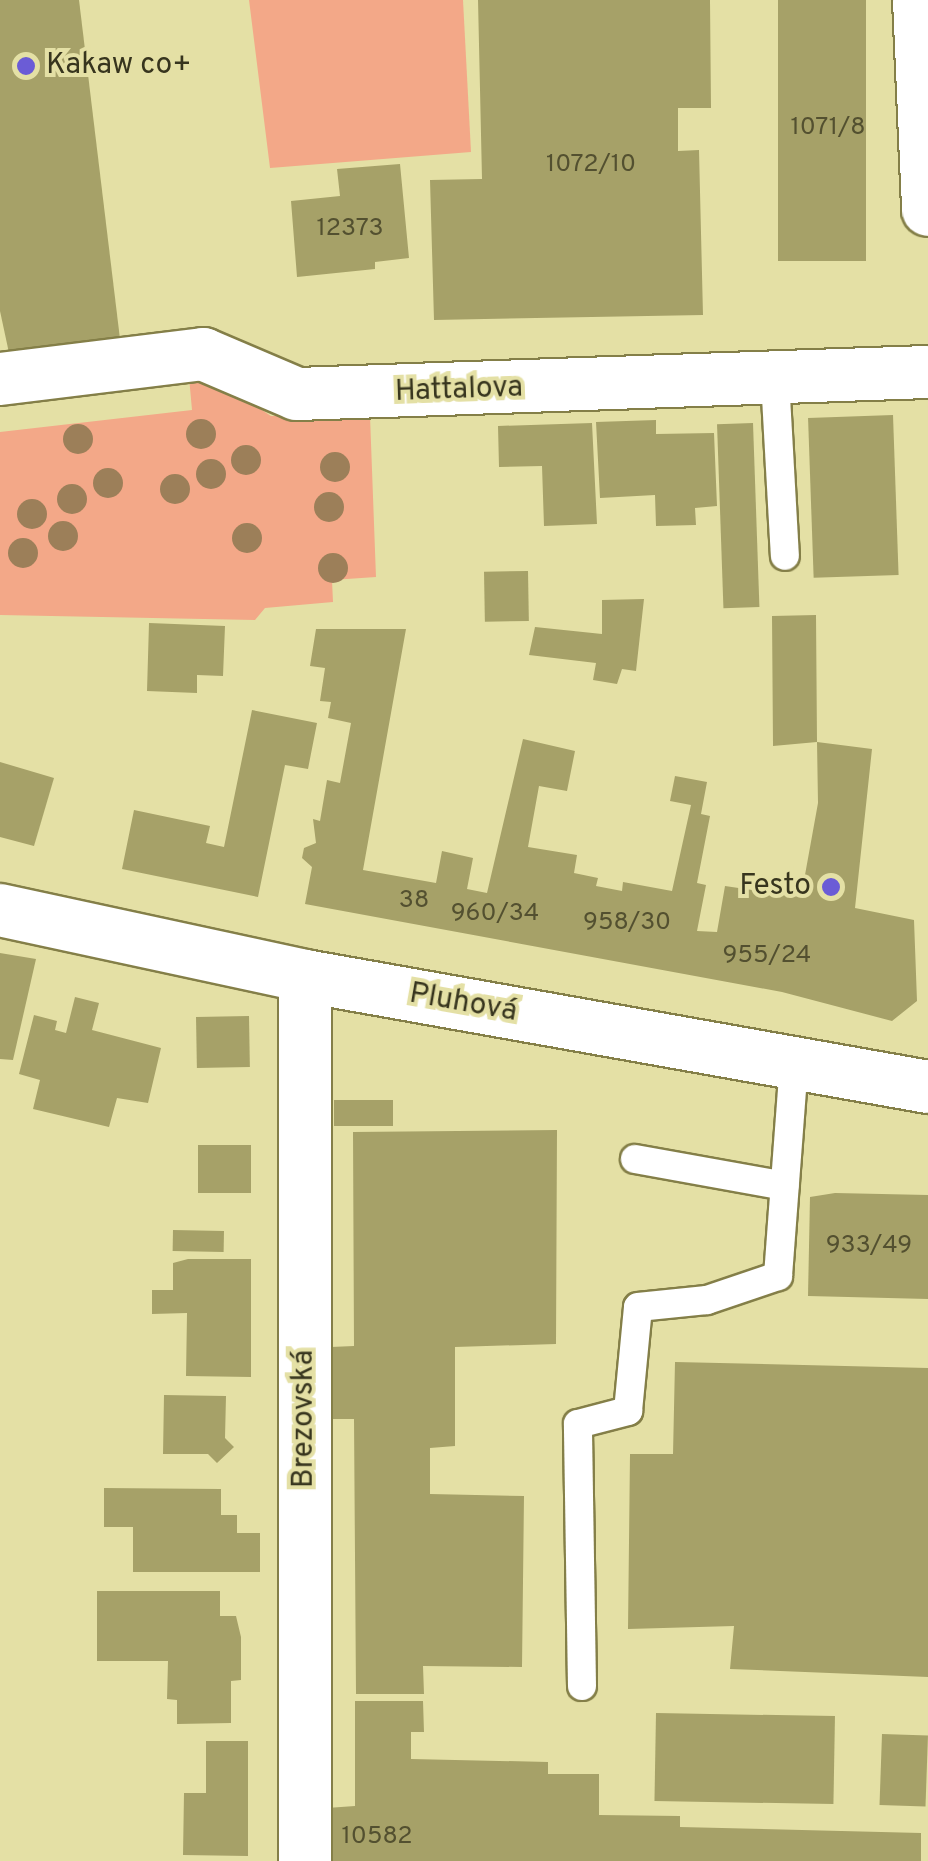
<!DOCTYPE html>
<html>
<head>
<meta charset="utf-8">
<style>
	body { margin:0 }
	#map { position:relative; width:928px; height:1861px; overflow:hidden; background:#e4e0a5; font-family:Overpass,sans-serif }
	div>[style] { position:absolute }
	.green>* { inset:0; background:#f3a888 }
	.building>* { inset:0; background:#a6a168; transform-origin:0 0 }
	.roads { filter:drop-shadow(2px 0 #847f48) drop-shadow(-2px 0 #847f48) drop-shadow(0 2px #847f48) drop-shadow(0 -2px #847f48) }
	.service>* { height:28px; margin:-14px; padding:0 14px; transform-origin:14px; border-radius:14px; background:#fff }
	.minor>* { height:52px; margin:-26px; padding:0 26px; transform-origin:26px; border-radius:26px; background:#fff }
	.trees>* { width:30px; height:30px; margin:-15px; border-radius:50%; background:#9c7f59 }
	.dots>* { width:28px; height:28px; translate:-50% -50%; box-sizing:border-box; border:5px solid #e4e0a5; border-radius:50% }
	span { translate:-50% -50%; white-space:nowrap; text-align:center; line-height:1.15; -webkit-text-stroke:8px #e4e0a5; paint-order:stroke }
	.number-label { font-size:25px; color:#535030 }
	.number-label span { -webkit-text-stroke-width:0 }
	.poi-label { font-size:30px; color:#37351e }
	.left { translate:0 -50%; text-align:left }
	.right { translate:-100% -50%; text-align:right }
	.street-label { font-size:30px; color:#37351e }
</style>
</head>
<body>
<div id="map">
	<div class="green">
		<div style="clip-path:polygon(249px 0,463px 0,471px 152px,270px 168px)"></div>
		<div style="clip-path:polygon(189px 377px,241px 396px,271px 416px,370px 416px,376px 577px,332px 580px,333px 602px,265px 608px,255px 620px,0 615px,0 432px,192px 410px)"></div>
	</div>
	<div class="building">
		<div style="clip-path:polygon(0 0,79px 0,120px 339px,9px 353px,0 311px)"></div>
		<div style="clip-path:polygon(478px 0,710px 0,711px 108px,678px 108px,678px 151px,699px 150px,703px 315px,434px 320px,430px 180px,482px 179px)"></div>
		<div style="left:778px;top:0;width:88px;height:261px"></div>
		<div style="clip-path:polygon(400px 164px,409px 258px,375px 262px,375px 269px,297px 277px,291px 201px,340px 196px,337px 169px)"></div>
		<div style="left:893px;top:415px;width:160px;height:85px;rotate:88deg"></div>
		<div style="clip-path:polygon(656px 420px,656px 434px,714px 433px,717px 506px,695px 508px,696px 525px,656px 526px,655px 495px,600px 498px,596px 422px)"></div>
		<div style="clip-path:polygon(592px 423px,597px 524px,544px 526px,542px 466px,499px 467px,498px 426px)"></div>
		<div style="left:753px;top:423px;width:184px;height:36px;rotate:88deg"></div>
		<div style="left:528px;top:571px;width:50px;height:44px;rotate:89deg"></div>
		<div style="clip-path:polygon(644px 599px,636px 671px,622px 669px,617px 684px,593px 680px,596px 663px,529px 655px,535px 627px,602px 634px,602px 600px)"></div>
		<div style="clip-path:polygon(816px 615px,817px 742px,872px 749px,855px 908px,914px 920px,917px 1001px,892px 1021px,782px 992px,305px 904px,312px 867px,302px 858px,304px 848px,316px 843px,313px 819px,320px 821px,327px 780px,340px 783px,351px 723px,328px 718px,331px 702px,320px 701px,325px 668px,310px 666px,316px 629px,406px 629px,363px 870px,436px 883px,442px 851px,473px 858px,467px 889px,487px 893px,523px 739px,575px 751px,567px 791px,539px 786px,528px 847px,577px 855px,574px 873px,598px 878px,596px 886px,622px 891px,623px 882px,672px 891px,691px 805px,670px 801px,675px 776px,707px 782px,701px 814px,710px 816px,697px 883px,706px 885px,697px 931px,717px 932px,725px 886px,801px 897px,818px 803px,817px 742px,773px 746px,772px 616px)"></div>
		<div style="clip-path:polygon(149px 623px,225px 626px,223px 676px,197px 675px,197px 693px,147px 691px)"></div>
		<div style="clip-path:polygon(252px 710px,317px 723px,308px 769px,285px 765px,258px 897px,122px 869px,134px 810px,210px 826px,206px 843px,224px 847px)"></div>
		<div style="clip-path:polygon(0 762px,54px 778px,34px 846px,0 837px)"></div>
		<div style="clip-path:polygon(0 953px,36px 959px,13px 1060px,0 1059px)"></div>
		<div style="clip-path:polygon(75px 997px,99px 1003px,92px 1030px,161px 1048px,148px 1103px,117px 1098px,109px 1127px,33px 1109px,40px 1080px,19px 1074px,34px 1015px,57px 1021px,55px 1030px,66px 1033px)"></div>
		<div style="left:249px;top:1016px;width:51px;height:53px;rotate:89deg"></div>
		<div style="left:393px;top:1100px;width:26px;height:59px;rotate:90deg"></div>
		<div style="clip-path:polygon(557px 1130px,556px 1344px,455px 1347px,455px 1446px,430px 1448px,430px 1494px,524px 1496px,522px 1667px,423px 1666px,424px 1694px,356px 1694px,354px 1419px,330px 1419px,331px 1347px,354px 1346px,353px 1132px)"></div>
		<div style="left:251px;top:1145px;width:48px;height:53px;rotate:90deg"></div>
		<div style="clip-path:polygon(835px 1193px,928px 1195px,928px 1299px,808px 1296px,810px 1197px)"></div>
		<div style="left:173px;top:1230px;width:51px;height:21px;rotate:1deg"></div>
		<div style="clip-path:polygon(188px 1259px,251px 1259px,251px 1377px,186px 1376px,187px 1313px,152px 1314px,152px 1290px,173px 1290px,173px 1263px)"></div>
		<div style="clip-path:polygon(675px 1362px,928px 1368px,928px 1677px,730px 1669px,734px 1626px,628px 1629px,630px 1454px,673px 1454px)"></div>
		<div style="clip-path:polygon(164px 1395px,226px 1396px,225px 1438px,234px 1447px,217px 1463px,208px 1454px,163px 1454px)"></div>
		<div style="clip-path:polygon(104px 1488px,221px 1489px,221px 1515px,237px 1515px,237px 1533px,260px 1533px,260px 1572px,133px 1572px,133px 1527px,104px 1527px)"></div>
		<div style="clip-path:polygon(97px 1591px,220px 1591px,220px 1616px,236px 1616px,241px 1637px,241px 1680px,231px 1681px,231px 1723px,177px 1724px,177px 1700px,167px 1699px,168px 1661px,97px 1661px)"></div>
		<div style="clip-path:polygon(355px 1701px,423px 1701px,424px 1732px,411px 1732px,411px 1759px,548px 1762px,548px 1774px,599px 1774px,599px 1815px,680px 1816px,680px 1827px,921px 1833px,921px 1861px,326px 1861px,327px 1808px,355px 1806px)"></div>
		<div style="left:656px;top:1713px;width:179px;height:88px;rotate:1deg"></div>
		<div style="left:882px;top:1734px;width:46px;height:71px;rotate:2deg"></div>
		<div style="clip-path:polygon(206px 1741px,248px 1741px,248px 1856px,183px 1855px,184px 1793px,206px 1793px)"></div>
	</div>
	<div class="roads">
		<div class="service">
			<div style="left:775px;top:379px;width:177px;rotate:86.8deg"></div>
			<div style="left:635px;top:1159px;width:152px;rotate:10.2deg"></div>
			<div style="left:582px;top:1686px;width:262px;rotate:-90.9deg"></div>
			<div style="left:578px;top:1424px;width:52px;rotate:-14.6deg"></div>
			<div style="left:628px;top:1411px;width:104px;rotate:-84.5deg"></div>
			<div style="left:638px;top:1307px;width:69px;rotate:-5.8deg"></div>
			<div style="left:707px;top:1300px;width:75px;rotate:-18.7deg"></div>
			<div style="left:778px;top:1276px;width:214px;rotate:-85.7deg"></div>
		</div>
		<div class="minor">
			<div style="left:919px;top:0;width:210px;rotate:87.5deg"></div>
			<div style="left:0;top:379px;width:205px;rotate:-7deg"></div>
			<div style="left:203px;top:354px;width:102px;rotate:23.1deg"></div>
			<div style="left:297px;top:394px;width:631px;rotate:-2deg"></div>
			<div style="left:0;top:910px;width:312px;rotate:12.2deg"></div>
			<div style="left:305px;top:976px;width:633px;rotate:10.1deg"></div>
			<div style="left:305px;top:1861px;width:885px;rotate:-90deg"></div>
		</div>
	</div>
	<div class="trees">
		<div style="left:201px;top:434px"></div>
		<div style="left:78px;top:439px"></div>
		<div style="left:246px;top:460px"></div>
		<div style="left:335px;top:467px"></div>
		<div style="left:211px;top:474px"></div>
		<div style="left:108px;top:483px"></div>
		<div style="left:175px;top:489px"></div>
		<div style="left:72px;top:499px"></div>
		<div style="left:329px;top:507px"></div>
		<div style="left:32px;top:514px"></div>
		<div style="left:63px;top:536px"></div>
		<div style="left:247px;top:538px"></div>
		<div style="left:23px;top:553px"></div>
		<div style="left:333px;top:568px"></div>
	</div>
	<div class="dots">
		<div style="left:26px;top:66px;background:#6b5cd6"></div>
		<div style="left:831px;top:887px;background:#6b5cd6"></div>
	</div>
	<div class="number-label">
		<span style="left:828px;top:128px">1071/8</span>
		<span style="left:591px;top:165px">1072/10</span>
		<span style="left:350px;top:229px">12373</span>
		<span style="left:414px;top:901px">38</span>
		<span style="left:495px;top:914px">960/34</span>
		<span style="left:627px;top:923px">958/30</span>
		<span style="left:767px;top:956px">955/24</span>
		<span style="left:869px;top:1246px">933/49</span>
		<span style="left:377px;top:1837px">10582</span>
	</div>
	<div class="poi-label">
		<span class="left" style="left:46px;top:66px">Kakaw co+</span>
		<span class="right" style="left:811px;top:887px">Festo</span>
	</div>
	<div class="street-label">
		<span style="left:459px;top:391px;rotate:-2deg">Hattalova</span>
		<span style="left:463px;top:1004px;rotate:10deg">Pluhová</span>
		<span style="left:305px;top:1419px;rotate:-90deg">Brezovská</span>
	</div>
</div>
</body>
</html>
